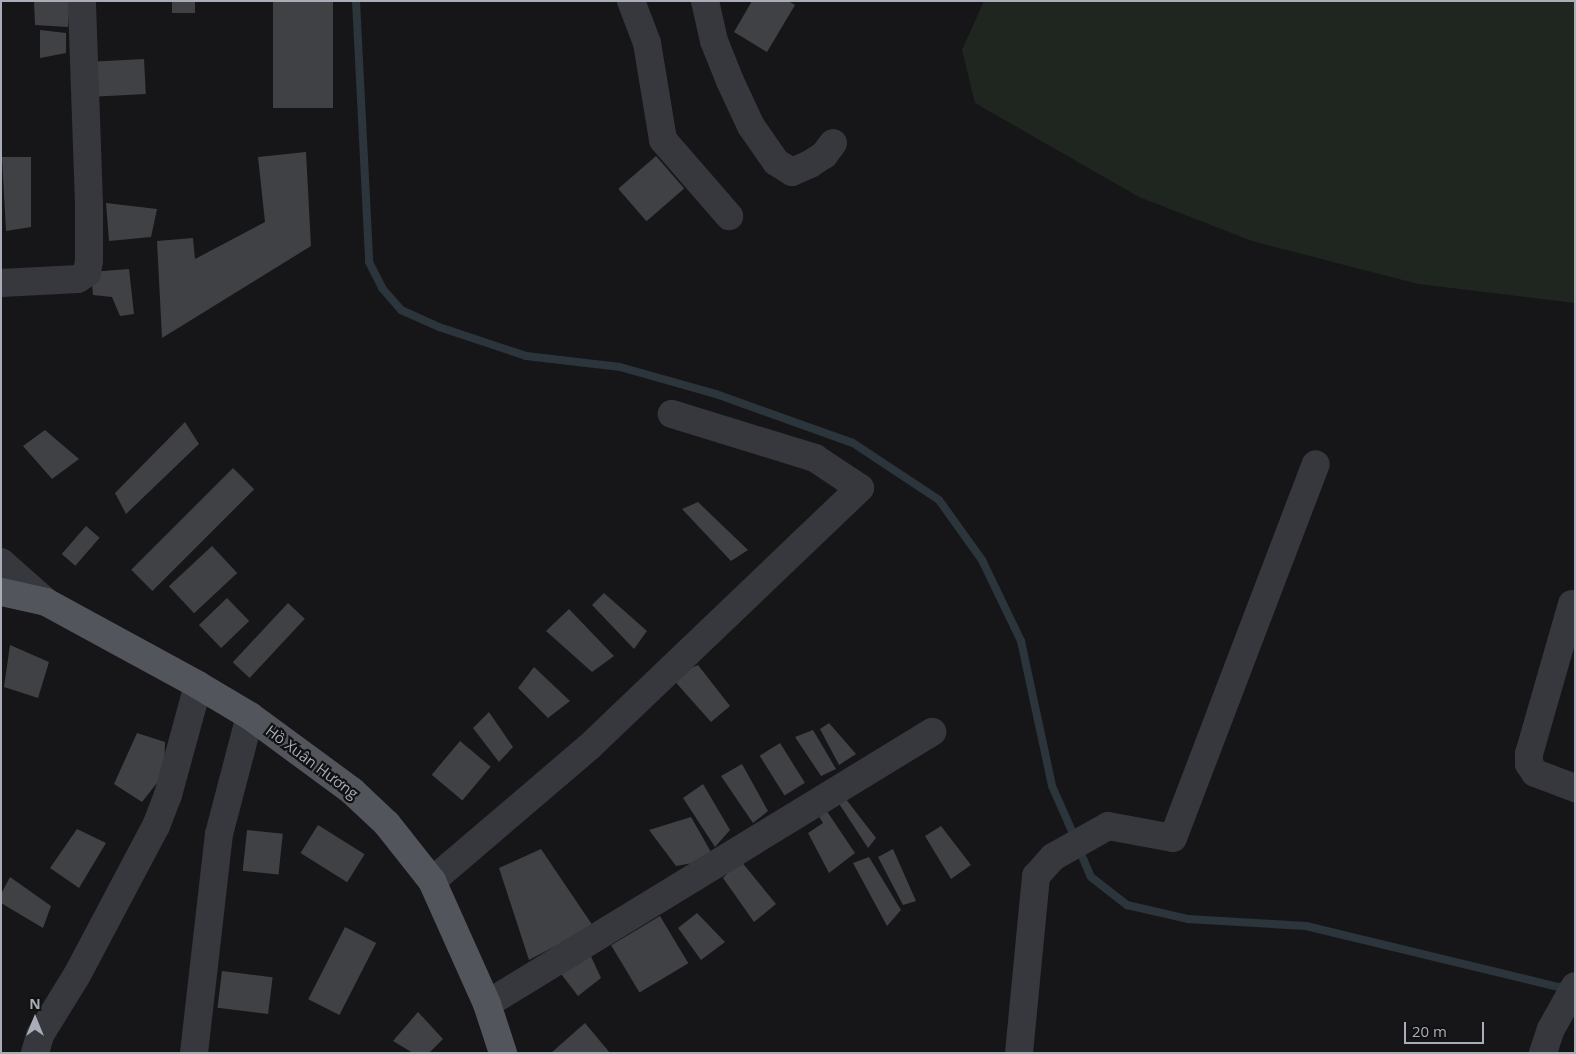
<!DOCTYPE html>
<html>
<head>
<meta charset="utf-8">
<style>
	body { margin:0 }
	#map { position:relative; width:1576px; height:1054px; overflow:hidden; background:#161618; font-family:"Open Sans",sans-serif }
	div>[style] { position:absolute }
	.green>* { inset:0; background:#1e261f }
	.stream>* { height:8px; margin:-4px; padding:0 4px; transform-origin:4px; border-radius:4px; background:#2c353c }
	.building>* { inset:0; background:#404145; transform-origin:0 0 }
	.minor>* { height:28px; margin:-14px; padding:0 14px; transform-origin:14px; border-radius:14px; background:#37383d }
	.major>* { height:28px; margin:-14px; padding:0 14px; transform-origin:14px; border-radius:14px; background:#53555c }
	span { translate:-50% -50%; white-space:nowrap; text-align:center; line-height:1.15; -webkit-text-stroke:4.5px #111113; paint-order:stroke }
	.street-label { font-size:15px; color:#a8adb8 }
	.frame { position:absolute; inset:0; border:2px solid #a8adb8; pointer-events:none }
	.north { position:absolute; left:10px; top:994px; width:50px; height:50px; -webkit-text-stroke:4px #111113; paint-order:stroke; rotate:0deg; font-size:14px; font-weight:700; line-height:20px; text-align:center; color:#a8adb8 }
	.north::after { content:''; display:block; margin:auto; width:18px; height:22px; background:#a8adb8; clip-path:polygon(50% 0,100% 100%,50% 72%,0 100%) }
	.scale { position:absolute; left:1404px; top:1022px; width:80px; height:22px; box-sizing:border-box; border:2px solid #a8adb8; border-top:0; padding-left:6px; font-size:15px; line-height:18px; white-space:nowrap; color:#a8adb8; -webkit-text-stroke:4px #111113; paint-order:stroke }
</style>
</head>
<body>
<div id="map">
	<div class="green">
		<div style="clip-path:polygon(984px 1px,1575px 1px,1575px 303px,1418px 284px,1252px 241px,1139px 197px,975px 103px,962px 50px)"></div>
	</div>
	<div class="stream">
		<div style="left:356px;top:1px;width:261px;rotate:87.1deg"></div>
		<div style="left:369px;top:262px;width:29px;rotate:63deg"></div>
		<div style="left:382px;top:288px;width:29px;rotate:49deg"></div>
		<div style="left:401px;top:310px;width:42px;rotate:24.1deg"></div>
		<div style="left:439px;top:327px;width:92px;rotate:18.4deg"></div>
		<div style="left:526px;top:356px;width:95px;rotate:6.7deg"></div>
		<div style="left:620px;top:367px;width:100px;rotate:15.7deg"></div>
		<div style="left:716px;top:394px;width:145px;rotate:19.7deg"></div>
		<div style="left:853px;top:443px;width:103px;rotate:33.5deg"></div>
		<div style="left:939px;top:500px;width:74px;rotate:54.4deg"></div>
		<div style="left:982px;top:560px;width:90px;rotate:64.3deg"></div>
		<div style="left:1021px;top:641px;width:148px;rotate:77.9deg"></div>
		<div style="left:1052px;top:786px;width:57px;rotate:66.1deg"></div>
		<div style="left:1079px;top:849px;width:30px;rotate:67deg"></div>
		<div style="left:1091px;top:877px;width:46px;rotate:37.9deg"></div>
		<div style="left:1127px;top:905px;width:63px;rotate:12.9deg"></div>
		<div style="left:1188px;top:919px;width:118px;rotate:3.4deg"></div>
		<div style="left:1306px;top:926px;width:260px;rotate:13.6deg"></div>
		<div style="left:1559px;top:987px;width:9px;rotate:-13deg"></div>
	</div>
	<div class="building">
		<div style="clip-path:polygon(34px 1px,70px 1px,68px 27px,35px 25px)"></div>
		<div style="left:172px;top:1px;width:23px;height:12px"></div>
		<div style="left:273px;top:1px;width:60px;height:107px"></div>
		<div style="clip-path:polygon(752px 1px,788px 1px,795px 5px,767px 52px,734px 32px)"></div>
		<div style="clip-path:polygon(40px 30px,66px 33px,66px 53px,40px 58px)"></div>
		<div style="left:144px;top:59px;width:35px;height:48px;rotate:87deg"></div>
		<div style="clip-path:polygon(306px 152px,311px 246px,162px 338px,157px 241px,193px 238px,195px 259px,265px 222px,258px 157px)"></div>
		<div style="left:656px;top:156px;width:43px;height:50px;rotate:49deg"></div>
		<div style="clip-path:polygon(2px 157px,31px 157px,31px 227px,6px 231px)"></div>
		<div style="clip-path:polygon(106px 203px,157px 209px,151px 237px,109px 241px)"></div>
		<div style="clip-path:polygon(129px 269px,134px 314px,120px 316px,112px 297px,93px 295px,91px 272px)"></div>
		<div style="clip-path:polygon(185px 422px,199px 444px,126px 514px,115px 493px)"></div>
		<div style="clip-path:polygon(45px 430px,79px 459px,52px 479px,23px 446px)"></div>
		<div style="left:233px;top:468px;width:30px;height:144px;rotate:45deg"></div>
		<div style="clip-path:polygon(698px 502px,748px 550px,731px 561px,682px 509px)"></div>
		<div style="left:86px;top:526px;width:18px;height:37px;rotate:41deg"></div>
		<div style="left:212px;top:546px;width:37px;height:59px;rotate:47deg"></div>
		<div style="clip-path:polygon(604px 593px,647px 631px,634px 649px,592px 605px)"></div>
		<div style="left:227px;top:598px;width:32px;height:39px;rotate:46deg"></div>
		<div style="left:288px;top:603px;width:23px;height:81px;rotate:43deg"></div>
		<div style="clip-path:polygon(569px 609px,614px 656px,592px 672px,546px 631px)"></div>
		<div style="clip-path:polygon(10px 645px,49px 662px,38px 698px,4px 687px)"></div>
		<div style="clip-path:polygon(698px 665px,730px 706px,711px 722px,671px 677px)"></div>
		<div style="clip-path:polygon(534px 667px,570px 701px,548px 718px,518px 688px)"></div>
		<div style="clip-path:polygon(489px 712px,513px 747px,499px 762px,473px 728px)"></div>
		<div style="clip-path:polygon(829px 723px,856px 754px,839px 765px,820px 729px)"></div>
		<div style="clip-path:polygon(813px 730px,836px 769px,821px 776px,795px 737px)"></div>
		<div style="clip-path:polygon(137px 733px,165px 742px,164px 774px,142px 802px,114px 784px)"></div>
		<div style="left:460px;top:741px;width:40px;height:44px;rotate:40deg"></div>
		<div style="left:780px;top:743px;width:47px;height:24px;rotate:58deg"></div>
		<div style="clip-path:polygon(742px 764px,768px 811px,753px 823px,721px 776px)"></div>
		<div style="clip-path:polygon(703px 784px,730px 830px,715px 847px,683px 798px)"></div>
		<div style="clip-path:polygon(842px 794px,876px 838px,868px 848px,836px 799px)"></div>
		<div style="clip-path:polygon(822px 804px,855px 853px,829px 873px,808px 833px,823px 823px,814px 809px)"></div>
		<div style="clip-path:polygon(691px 817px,715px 859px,676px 866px,649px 830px)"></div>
		<div style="left:318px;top:825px;width:55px;height:33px;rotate:32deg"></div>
		<div style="clip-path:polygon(941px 826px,971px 865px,951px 879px,925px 836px)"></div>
		<div style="clip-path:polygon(77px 829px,106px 843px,79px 888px,50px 868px)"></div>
		<div style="left:247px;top:830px;width:36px;height:41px;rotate:6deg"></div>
		<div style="clip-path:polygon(541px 849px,593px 926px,529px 960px,499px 868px)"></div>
		<div style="clip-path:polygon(893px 849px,916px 901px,903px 905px,878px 857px)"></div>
		<div style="clip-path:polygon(869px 857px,901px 910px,887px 926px,853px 863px)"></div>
		<div style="clip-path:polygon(740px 860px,776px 904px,754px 922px,723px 878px)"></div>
		<div style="clip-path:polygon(10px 877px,51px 906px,43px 928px,1px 903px,1px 894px)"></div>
		<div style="clip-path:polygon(697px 913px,725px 942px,701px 960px,678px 928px)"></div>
		<div style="left:660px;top:916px;width:55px;height:57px;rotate:59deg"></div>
		<div style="left:345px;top:927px;width:35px;height:81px;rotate:27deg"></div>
		<div style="clip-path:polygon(589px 952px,601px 978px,578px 996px,555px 966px)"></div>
		<div style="left:222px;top:971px;width:51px;height:37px;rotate:7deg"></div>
		<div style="clip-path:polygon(418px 1012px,443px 1039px,429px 1053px,413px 1053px,393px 1041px)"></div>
		<div style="clip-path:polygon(585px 1023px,610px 1053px,551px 1053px)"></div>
	</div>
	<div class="minor">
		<div style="left:631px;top:1px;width:45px;rotate:69.1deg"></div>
		<div style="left:647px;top:43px;width:98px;rotate:80.6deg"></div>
		<div style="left:663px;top:140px;width:101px;rotate:49deg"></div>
		<div style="left:705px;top:1px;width:41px;rotate:77.3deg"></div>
		<div style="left:714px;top:41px;width:43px;rotate:68.2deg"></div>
		<div style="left:730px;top:81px;width:50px;rotate:65deg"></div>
		<div style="left:751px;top:126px;width:44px;rotate:55.2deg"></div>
		<div style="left:776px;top:162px;width:19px;rotate:32deg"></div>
		<div style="left:792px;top:172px;width:20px;rotate:-24deg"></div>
		<div style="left:810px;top:164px;width:17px;rotate:-33deg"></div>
		<div style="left:824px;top:155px;width:15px;rotate:-53deg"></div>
		<div style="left:1px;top:283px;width:77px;rotate:-3deg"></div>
		<div style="left:78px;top:279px;width:11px;rotate:-34deg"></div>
		<div style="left:87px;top:273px;width:12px;rotate:-81deg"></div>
		<div style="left:89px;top:261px;width:57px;rotate:-90deg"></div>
		<div style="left:89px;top:204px;width:203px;rotate:-92deg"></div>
		<div style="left:1px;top:562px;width:60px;rotate:41.6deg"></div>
		<div style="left:1572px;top:604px;width:156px;rotate:106deg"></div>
		<div style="left:1529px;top:754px;width:10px;rotate:90deg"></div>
		<div style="left:1529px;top:764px;width:11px;rotate:56deg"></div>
		<div style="left:1535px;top:773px;width:43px;rotate:20.6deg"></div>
		<div style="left:432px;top:881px;width:206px;rotate:-40.5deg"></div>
		<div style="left:589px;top:747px;width:375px;rotate:-43.7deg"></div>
		<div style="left:860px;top:488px;width:54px;rotate:-146.3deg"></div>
		<div style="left:815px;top:458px;width:150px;rotate:-162.9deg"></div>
		<div style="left:487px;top:1004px;width:522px;rotate:-31.43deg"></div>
		<div style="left:35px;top:1053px;width:19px;rotate:-74deg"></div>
		<div style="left:40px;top:1035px;width:70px;rotate:-58.3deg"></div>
		<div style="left:77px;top:975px;width:169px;rotate:-62.1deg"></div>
		<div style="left:156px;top:826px;width:33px;rotate:-69deg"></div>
		<div style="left:168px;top:795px;width:114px;rotate:-74.7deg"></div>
		<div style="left:194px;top:1053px;width:220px;rotate:-83.5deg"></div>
		<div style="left:219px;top:834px;width:122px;rotate:-75.3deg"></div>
		<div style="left:1019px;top:1053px;width:178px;rotate:-84.5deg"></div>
		<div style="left:1036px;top:876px;width:25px;rotate:-48deg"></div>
		<div style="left:1053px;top:857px;width:63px;rotate:-29.4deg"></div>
		<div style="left:1108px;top:826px;width:66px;rotate:10.5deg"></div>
		<div style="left:1173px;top:838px;width:400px;rotate:-69.1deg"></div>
		<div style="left:1543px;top:1053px;width:25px;rotate:-72deg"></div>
		<div style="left:1551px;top:1029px;width:49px;rotate:-60.8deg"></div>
	</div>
	<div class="major">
		<div style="left:1px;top:592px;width:46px;rotate:12.5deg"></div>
		<div style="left:46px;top:602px;width:173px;rotate:28.6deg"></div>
		<div style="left:198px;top:685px;width:61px;rotate:30.8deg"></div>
		<div style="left:250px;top:716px;width:127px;rotate:36.3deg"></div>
		<div style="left:352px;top:791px;width:48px;rotate:43.3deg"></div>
		<div style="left:387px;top:824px;width:73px;rotate:51.7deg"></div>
		<div style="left:432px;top:881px;width:135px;rotate:65.9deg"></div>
		<div style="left:487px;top:1004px;width:52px;rotate:71.9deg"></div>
	</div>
	<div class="street-label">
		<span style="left:312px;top:762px;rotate:37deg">Hồ Xuân Hương</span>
	</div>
	<div class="frame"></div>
	<div class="north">N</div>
	<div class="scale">20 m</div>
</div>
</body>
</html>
